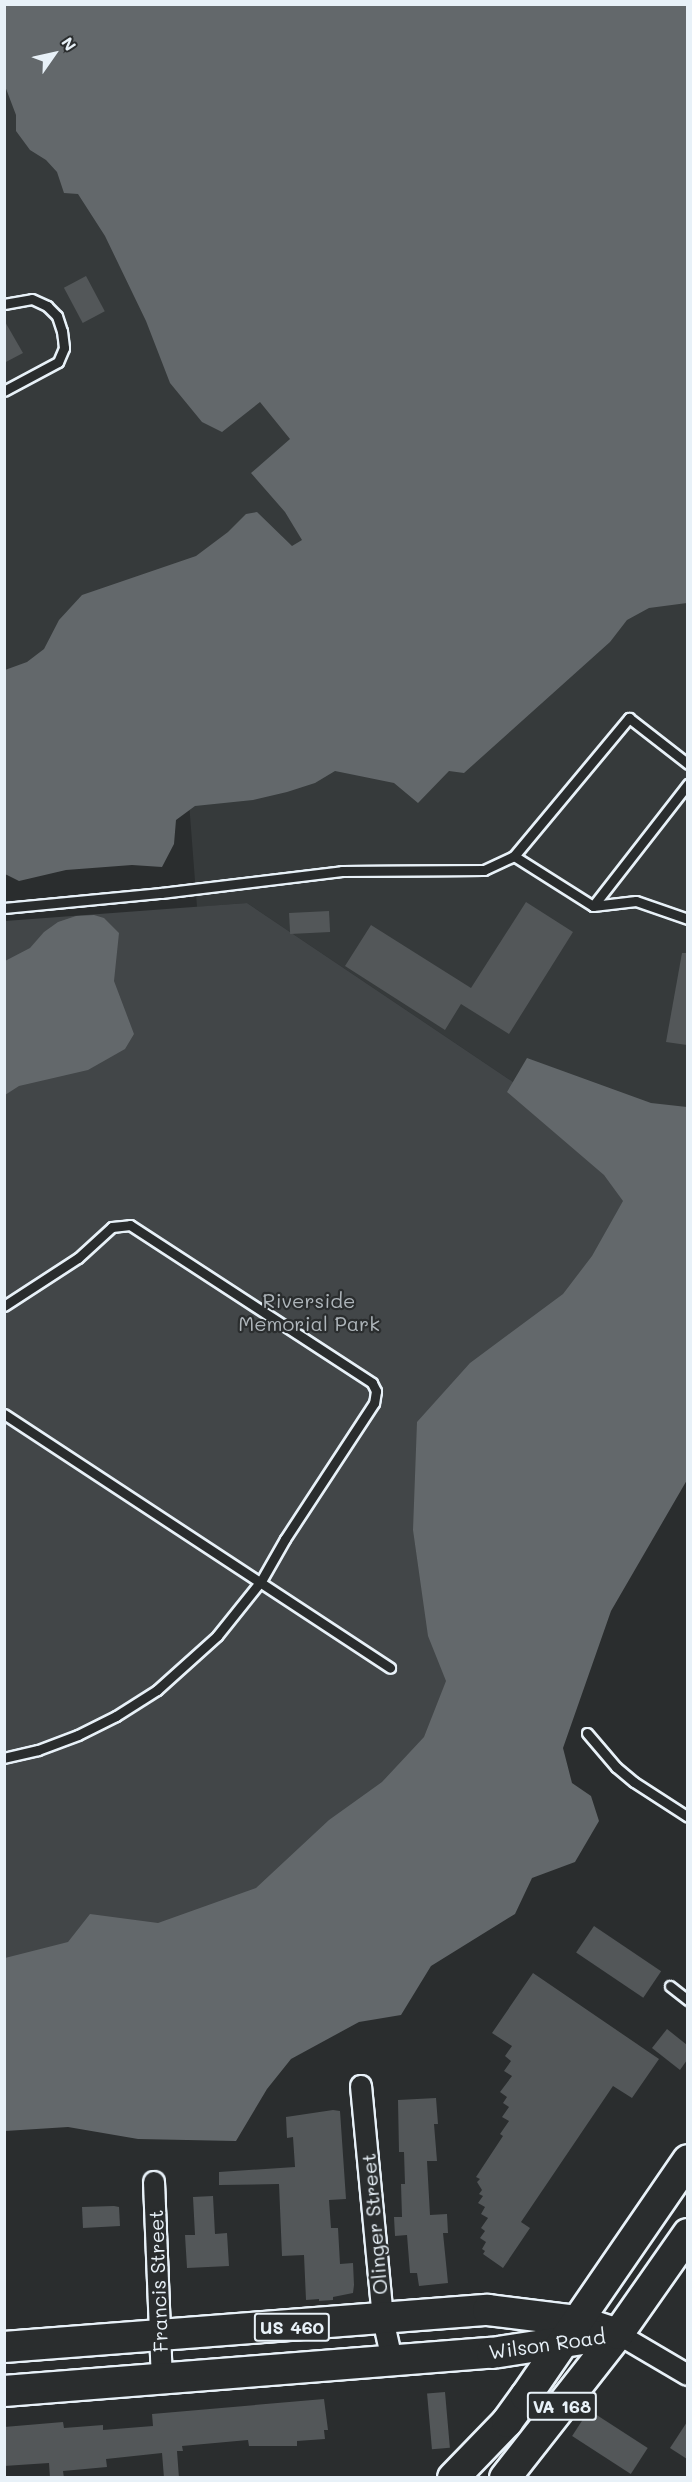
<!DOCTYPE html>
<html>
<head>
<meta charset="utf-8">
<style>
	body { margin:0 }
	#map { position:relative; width:692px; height:2482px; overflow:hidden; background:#2a2d2e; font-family:Mali,sans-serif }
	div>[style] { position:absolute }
	.built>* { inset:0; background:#363a3b }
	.green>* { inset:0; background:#424648 }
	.water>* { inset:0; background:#63686b }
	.building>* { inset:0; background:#535759; transform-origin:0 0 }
	.roads { filter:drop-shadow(2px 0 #e8f1f8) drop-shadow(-2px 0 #e8f1f8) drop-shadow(0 2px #e8f1f8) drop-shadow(0 -2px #e8f1f8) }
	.lane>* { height:9px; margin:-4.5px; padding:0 4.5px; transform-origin:4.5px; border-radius:4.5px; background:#2a2d2e }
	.street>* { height:20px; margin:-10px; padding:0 10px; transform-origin:10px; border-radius:10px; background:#2a2d2e }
	.primary>* { height:30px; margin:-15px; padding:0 15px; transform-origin:15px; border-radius:15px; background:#2a2d2e }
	span { translate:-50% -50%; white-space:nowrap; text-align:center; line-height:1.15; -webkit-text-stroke:4.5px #2a2d2e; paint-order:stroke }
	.shield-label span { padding:2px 4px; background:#2a2d2e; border:2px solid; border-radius:4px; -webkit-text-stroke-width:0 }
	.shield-label { font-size:18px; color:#e8f1f8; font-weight:700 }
	.park-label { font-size:20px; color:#aeb5ba }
	.street-label { font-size:20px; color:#e8f1f8 }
	.frame { position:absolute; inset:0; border:6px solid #e8f1f8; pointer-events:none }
	.north { position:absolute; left:24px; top:24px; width:60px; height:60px; -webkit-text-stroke:4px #2a2d2e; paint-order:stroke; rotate:56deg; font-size:16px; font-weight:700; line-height:24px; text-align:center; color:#e8f1f8 }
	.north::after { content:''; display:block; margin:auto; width:21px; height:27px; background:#e8f1f8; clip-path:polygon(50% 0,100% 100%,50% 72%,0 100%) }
</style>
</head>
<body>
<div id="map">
	<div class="built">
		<div style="clip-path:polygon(5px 5px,687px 5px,687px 1199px,247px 903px,197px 907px,184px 737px,5px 697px)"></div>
	</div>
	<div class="green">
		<div style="clip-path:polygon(247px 903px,687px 1199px,469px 1723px,307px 1872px,5px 1992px,5px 921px)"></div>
	</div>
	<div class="water">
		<div style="clip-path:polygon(5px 4px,687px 5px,687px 603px,649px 608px,627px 620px,610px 642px,464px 773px,449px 771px,418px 803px,394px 783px,335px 771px,315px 783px,287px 792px,253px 800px,195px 806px,176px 820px,174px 844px,162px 867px,132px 865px,66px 870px,19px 881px,5px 874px,5px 670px,27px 662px,44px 649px,59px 620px,82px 595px,196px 556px,228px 532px,246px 514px,257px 512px,292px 546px,302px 540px,285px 512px,251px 473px,290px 439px,260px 402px,222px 432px,202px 422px,170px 383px,146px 321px,105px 236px,78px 194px,64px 193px,57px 172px,46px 160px,30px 150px,16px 131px,16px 115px,5px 86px)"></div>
		<div style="clip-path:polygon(94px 915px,104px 918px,119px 933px,114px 981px,134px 1034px,125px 1049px,88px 1070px,19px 1086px,5px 1095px,5px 961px,30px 948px,44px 932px,58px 922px,76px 916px)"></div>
		<div style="clip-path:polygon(527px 1058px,651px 1103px,687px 1107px,687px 1480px,611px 1611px,563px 1748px,572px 1783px,591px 1796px,599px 1821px,575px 1862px,532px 1878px,515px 1914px,431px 1966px,401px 2015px,359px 2022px,291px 2059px,267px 2089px,236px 2141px,138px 2139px,68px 2127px,5px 2131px,5px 1958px,68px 1942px,90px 1914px,158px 1923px,256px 1888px,329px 1820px,382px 1782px,424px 1737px,446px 1681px,428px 1636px,413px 1530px,417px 1422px,470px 1363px,563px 1294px,592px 1256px,623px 1201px,604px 1175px,507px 1092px)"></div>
	</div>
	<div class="building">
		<div style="left:86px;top:276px;width:40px;height:25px;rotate:62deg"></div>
		<div style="clip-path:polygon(4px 320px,23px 353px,4px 363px)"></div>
		<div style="clip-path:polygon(526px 902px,573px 932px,509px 1034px,461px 1004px,445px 1030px,345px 966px,371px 925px,471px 988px)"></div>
		<div style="left:329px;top:911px;width:21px;height:40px;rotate:87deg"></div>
		<div style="clip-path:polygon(682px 953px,687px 953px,687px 1045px,666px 1042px)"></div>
		<div style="left:594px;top:1926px;width:81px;height:32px;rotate:34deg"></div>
		<div style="clip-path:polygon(533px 1973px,659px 2059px,632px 2098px,613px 2086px,521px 2222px,530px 2228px,503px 2268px,483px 2254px,485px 2251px,482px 2249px,486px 2242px,480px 2238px,485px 2231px,481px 2228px,488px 2218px,481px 2214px,485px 2207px,478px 2203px,483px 2196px,479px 2194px,482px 2190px,477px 2182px,480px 2179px,476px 2177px,503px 2136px,500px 2134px,509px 2121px,502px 2117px,509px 2107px,503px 2103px,507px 2097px,500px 2092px,512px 2076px,504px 2071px,511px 2061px,505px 2056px,512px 2046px,492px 2033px)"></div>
		<div style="clip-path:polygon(667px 2029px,687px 2045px,687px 2060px,680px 2070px,652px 2048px)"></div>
		<div style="clip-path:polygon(436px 2098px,438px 2124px,434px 2124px,437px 2161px,427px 2161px,430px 2215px,447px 2214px,448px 2233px,443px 2233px,448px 2283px,419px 2286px,417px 2273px,410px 2273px,407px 2235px,395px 2236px,394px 2217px,402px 2217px,401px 2184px,405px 2184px,404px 2152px,399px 2152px,398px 2100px)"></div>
		<div style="clip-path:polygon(333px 2110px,340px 2111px,346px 2199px,329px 2200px,331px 2228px,338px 2228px,340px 2264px,353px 2263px,354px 2285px,353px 2293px,333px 2297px,333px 2300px,319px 2301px,319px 2299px,306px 2300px,304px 2255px,282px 2256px,279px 2184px,219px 2185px,219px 2172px,295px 2167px,293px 2137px,287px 2138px,286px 2117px)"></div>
		<div style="clip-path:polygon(213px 2196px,215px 2234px,227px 2233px,229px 2266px,187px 2268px,185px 2235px,195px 2235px,193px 2197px)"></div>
		<div style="clip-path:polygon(114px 2206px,119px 2207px,120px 2226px,83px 2228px,82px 2207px)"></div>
		<div style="left:445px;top:2392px;width:56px;height:18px;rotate:85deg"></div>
		<div style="clip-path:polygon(324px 2399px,328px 2430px,324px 2430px,325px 2439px,297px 2441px,297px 2446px,249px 2446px,248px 2440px,182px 2446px,183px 2451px,177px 2451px,179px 2478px,164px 2478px,162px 2453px,106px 2459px,107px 2467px,63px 2471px,64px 2478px,50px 2478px,49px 2463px,4px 2466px,4px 2427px,63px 2422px,64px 2428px,103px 2425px,103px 2430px,153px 2426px,152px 2414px)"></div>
		<div style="left:589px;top:2410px;width:70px;height:31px;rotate:33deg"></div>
		<div style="clip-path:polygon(687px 2422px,687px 2459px,670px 2448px)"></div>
	</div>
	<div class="roads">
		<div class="lane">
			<div style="left:4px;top:304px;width:28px;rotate:-10deg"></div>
			<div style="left:32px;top:299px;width:17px;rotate:25deg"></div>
			<div style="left:47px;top:306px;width:14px;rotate:45deg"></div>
			<div style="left:57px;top:316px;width:16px;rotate:72deg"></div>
			<div style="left:62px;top:331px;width:17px;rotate:83deg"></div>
			<div style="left:64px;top:348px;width:15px;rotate:113deg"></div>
			<div style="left:58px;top:362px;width:61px;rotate:151.8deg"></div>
			<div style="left:514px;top:856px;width:93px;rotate:32.3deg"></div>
			<div style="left:593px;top:906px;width:43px;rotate:-6.6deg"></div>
			<div style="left:636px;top:901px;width:55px;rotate:19.1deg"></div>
			<div style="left:593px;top:906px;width:155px;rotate:-52.1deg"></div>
			<div style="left:4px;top:908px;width:158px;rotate:-5.5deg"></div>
			<div style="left:161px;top:893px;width:182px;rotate:-6.9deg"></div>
			<div style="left:342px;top:871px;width:142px;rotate:-0.4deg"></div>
			<div style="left:484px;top:870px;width:33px;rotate:-25deg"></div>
			<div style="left:514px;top:856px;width:180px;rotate:-50.2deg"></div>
			<div style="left:629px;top:718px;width:75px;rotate:37.9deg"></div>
			<div style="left:4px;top:1306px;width:88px;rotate:-33deg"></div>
			<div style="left:78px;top:1258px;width:46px;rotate:-42.4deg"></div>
			<div style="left:112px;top:1227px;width:18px;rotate:-6deg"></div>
			<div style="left:130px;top:1225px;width:289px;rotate:33.1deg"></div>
			<div style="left:372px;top:1383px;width:9px;rotate:63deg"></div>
			<div style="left:376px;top:1391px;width:12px;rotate:99deg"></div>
			<div style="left:374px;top:1403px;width:163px;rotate:123.2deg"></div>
			<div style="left:285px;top:1539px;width:48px;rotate:119.7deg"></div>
			<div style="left:261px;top:1581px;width:70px;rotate:128.7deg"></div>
			<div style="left:217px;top:1636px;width:81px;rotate:138deg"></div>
			<div style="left:157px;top:1690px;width:49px;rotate:147.6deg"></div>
			<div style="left:116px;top:1716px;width:42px;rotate:153.4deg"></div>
			<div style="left:78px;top:1735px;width:43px;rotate:159.4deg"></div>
			<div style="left:38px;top:1750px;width:35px;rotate:167deg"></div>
			<div style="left:4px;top:1414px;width:462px;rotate:33.3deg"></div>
			<div style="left:587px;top:1733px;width:45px;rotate:49.5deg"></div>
			<div style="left:616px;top:1767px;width:23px;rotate:40deg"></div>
			<div style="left:634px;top:1782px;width:64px;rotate:32.9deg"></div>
			<div style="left:670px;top:1986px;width:23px;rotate:38deg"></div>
		</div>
		<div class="street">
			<div style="left:361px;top:2086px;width:234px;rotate:84.6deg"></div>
			<div style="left:383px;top:2319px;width:42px;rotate:77.6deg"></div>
			<div style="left:154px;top:2182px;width:197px;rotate:87.7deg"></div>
			<div style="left:618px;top:2334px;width:81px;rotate:30.4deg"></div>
		</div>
		<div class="primary">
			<div style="left:4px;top:2347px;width:485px;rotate:-4.4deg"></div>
			<div style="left:488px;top:2310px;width:91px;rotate:7deg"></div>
			<div style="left:578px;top:2321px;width:42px;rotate:18deg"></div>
			<div style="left:4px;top:2391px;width:489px;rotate:-4.5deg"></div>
			<div style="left:492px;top:2353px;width:124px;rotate:-8.8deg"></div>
			<div style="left:453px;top:2478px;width:78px;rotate:-46deg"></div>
			<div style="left:507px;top:2422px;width:32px;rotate:-54deg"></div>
			<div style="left:526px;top:2396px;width:286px;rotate:-55.5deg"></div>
			<div style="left:505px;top:2478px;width:183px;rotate:-51.9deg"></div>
			<div style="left:618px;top:2334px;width:122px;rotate:-55deg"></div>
		</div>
	</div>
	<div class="shield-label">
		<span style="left:292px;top:2327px">US 460</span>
		<span style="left:562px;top:2406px">VA 168</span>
	</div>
	<div class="park-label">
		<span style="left:309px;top:1312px">Riverside<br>Memorial Park</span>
	</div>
	<div class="street-label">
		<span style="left:374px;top:2224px;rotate:-95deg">Olinger Street</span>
		<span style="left:158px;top:2281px;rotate:-92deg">Francis Street</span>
		<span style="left:547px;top:2344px;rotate:-8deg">Wilson Road</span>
	</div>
	<div class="frame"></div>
	<div class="north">N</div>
</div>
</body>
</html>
